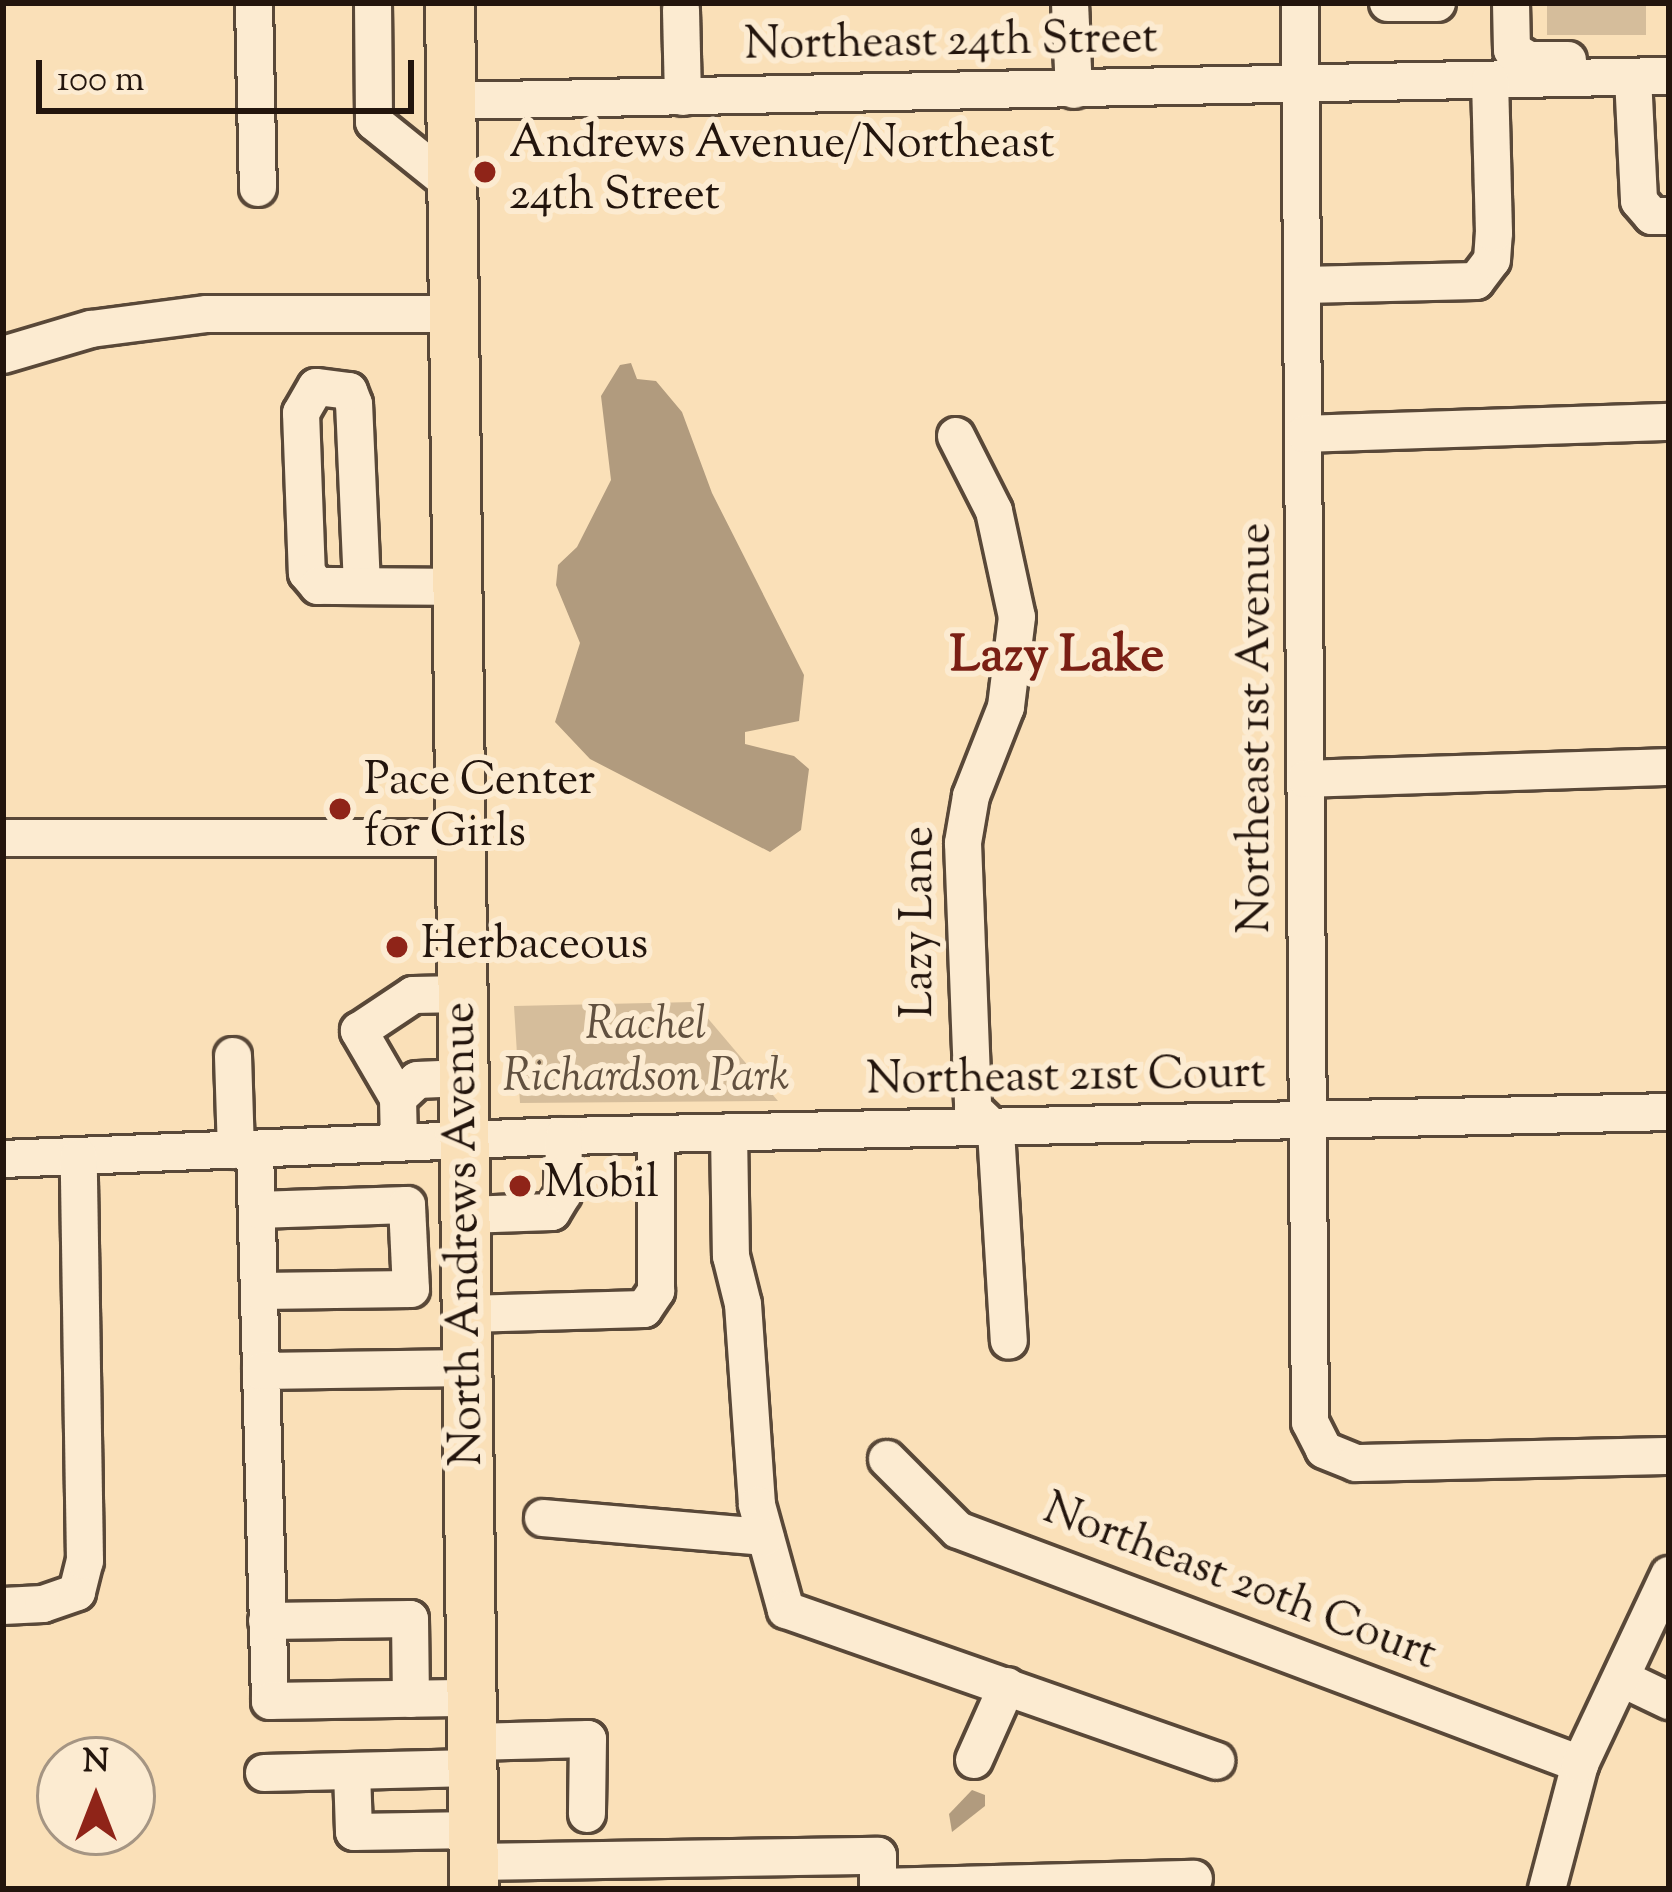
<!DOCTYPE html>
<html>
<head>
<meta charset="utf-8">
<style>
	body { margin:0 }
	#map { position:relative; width:1672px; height:1892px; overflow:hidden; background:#fae0b8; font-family:"Sorts Mill Goudy",serif }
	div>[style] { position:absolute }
	.green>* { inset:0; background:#d5bd9b; transform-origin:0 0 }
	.water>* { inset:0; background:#b19b7e }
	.roads { filter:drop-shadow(3px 0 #594838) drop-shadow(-3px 0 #594838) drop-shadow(0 3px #594838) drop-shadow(0 -3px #594838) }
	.minor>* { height:36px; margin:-18px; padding:0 18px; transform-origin:18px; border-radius:18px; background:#fcebd1 }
	.major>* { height:48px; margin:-24px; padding:0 24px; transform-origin:24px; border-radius:24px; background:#fae0b8 }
	.dots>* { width:33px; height:33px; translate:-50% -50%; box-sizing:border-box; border:6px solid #fcebd1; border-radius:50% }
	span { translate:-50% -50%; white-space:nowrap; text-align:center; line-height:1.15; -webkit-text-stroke:12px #fcebd1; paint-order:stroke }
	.street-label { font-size:45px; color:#23150d }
	.poi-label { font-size:45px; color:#23150d }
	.left { translate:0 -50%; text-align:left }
	.park-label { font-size:45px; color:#61503f; font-style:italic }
	.quarter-label { font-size:51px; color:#7a1f14; font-weight:700 }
	.frame { position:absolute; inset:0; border:6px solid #23150d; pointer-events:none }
	.north { position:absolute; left:36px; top:1736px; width:120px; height:120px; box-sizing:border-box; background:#fcebd1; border:3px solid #a59583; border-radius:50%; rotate:0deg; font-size:33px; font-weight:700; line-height:48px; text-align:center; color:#23150d }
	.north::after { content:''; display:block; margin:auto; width:42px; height:54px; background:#8f2418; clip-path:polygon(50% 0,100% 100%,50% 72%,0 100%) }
	.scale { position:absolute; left:36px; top:60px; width:378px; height:54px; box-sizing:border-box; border:6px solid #23150d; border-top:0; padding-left:15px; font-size:36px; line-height:42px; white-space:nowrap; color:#23150d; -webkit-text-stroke:9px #fcebd1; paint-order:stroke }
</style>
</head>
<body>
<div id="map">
	<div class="green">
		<div style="left:1547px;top:3px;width:99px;height:32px"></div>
		<div style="clip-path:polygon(694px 1002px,778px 1101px,520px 1103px,514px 1006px)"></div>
	</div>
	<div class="water">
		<div style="clip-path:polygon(631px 363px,637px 379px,656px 381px,682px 412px,712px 493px,804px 675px,799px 721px,745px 732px,745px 744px,794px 756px,809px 769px,801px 830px,770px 852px,590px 759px,555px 722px,580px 643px,556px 585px,558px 565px,577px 547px,611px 480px,601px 396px,620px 365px)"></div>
		<div style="clip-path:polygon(972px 1790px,985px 1795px,985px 1806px,952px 1832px,949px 1814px)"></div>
	</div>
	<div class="roads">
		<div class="minor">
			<div style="left:254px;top:3px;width:185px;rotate:88.8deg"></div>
			<div style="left:373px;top:3px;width:119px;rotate:89.5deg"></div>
			<div style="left:374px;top:122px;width:100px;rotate:38.9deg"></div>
			<div style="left:1070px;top:3px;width:87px;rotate:87.4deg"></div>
			<div style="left:1300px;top:3px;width:1419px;rotate:89.6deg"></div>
			<div style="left:1310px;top:1422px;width:31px;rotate:63deg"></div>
			<div style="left:1324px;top:1450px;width:35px;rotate:22deg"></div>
			<div style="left:1356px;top:1463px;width:313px;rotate:-1.3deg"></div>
			<div style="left:1388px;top:3px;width:49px"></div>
			<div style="left:1511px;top:3px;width:47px;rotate:88.8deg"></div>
			<div style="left:1512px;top:50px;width:20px;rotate:30deg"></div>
			<div style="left:1529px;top:60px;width:39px"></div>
			<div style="left:681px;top:10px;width:87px;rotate:88.7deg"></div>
			<div style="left:1633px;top:77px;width:124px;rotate:87.2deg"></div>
			<div style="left:1639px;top:201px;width:20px;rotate:49deg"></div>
			<div style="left:1652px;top:216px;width:17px"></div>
			<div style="left:451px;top:101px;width:1218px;rotate:-1.18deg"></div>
			<div style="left:1303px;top:285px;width:173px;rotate:-1.3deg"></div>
			<div style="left:1476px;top:281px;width:26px;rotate:-53deg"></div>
			<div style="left:1492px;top:260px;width:27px;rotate:-86deg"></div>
			<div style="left:1494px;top:233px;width:152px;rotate:-91.5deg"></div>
			<div style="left:3px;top:355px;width:92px;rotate:-16.5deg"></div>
			<div style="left:91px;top:329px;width:117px;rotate:-7.4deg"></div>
			<div style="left:207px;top:314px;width:247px"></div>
			<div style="left:1305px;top:434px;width:364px;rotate:-1.9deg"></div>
			<div style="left:956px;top:436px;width:84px;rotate:63.1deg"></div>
			<div style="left:994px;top:511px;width:108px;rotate:77.8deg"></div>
			<div style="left:1017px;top:617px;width:91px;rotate:97deg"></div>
			<div style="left:1006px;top:707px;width:96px;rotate:111.5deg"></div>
			<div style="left:971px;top:796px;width:48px;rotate:99.7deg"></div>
			<div style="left:963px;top:843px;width:266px;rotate:87.8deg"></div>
			<div style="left:973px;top:1109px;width:32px;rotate:44deg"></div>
			<div style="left:996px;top:1131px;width:210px;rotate:86.5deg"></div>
			<div style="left:362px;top:586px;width:182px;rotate:-92.5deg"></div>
			<div style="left:354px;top:404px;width:14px;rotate:-111deg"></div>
			<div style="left:349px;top:391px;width:33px;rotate:-173deg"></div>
			<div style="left:316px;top:387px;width:30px;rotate:120deg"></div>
			<div style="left:301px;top:413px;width:160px;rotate:87.9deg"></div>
			<div style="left:307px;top:573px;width:17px;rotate:50deg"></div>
			<div style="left:318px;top:586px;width:140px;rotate:0.4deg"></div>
			<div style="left:1306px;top:779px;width:363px;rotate:-1.9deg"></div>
			<div style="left:3px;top:838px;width:457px"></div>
			<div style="left:233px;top:1056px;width:94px;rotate:88.2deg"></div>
			<div style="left:398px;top:1098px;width:26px;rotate:-43deg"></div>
			<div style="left:417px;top:1080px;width:47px;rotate:-2.4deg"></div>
			<div style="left:729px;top:1132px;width:124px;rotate:89.1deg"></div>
			<div style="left:731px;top:1256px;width:49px;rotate:76deg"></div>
			<div style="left:743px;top:1304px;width:201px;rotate:86deg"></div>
			<div style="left:757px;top:1505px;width:109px;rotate:74.6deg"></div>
			<div style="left:786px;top:1610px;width:456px;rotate:19.3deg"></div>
			<div style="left:399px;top:1143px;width:45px;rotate:-91.3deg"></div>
			<div style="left:398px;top:1098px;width:78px;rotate:-120.2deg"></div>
			<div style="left:359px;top:1031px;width:65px;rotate:-33.7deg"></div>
			<div style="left:413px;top:995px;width:50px;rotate:-1.1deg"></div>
			<div style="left:255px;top:1150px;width:551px;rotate:88.44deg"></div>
			<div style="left:270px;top:1701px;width:202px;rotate:-0.9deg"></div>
			<div style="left:3px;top:1159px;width:561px;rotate:-2.35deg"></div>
			<div style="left:564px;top:1136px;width:1105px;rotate:-1.24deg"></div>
			<div style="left:257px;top:1210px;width:150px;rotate:-1.9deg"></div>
			<div style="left:407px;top:1205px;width:84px;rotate:87.3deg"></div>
			<div style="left:411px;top:1289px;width:152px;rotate:179.2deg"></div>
			<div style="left:465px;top:1215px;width:87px;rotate:-2deg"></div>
			<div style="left:552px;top:1212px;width:21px;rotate:-59deg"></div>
			<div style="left:563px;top:1194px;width:58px;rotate:-89deg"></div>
			<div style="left:467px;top:1314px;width:177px;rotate:-1.6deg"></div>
			<div style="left:644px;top:1309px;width:22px;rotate:-56deg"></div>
			<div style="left:656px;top:1291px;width:156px;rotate:-90deg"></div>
			<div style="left:261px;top:1371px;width:207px;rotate:-0.8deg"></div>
			<div style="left:887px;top:1459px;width:100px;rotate:45deg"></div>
			<div style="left:958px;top:1530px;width:665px;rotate:20.62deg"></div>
			<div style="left:543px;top:1518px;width:223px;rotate:4.9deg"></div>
			<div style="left:3px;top:1606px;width:40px;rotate:-2.9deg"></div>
			<div style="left:43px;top:1604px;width:36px;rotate:-19deg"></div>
			<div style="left:77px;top:1592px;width:32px;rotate:-76deg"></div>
			<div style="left:85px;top:1561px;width:404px;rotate:-90.9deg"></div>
			<div style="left:267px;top:1621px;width:143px;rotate:-0.8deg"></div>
			<div style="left:410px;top:1619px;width:80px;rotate:89.3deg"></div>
			<div style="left:1623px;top:1679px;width:51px;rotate:25.6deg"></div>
			<div style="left:472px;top:1742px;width:116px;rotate:-1.5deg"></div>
			<div style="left:588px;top:1739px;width:75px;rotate:90.8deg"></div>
			<div style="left:974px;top:1760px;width:81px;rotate:-66deg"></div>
			<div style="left:352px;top:1771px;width:61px;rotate:88.1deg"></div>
			<div style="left:354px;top:1832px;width:120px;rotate:-1deg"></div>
			<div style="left:264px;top:1773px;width:209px;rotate:-1.4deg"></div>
			<div style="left:474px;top:1862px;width:404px;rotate:-0.9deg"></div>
			<div style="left:878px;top:1856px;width:33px;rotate:90deg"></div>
			<div style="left:878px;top:1887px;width:316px;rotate:-1.5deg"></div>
			<div style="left:1547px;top:1889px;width:129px;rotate:-75.2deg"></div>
			<div style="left:1580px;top:1764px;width:209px;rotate:-64.8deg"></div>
		</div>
		<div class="major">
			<div style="left:450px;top:3px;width:1886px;rotate:89.27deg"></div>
		</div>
	</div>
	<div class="dots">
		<div style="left:485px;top:172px;background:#8f2418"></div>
		<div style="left:340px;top:809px;background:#8f2418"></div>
		<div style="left:397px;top:947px;background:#8f2418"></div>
		<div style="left:520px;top:1186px;background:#8f2418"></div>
	</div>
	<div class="street-label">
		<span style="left:951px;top:44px;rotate:-1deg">Northeast 24th Street</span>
		<span style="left:1258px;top:728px;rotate:-90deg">Northeast 1st Avenue</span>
		<span style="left:921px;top:922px;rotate:-90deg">Lazy Lane</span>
		<span style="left:1066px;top:1079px;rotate:-1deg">Northeast 21st Court</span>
		<span style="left:466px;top:1234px;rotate:-91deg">North Andrews Avenue</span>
		<span style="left:1239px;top:1584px;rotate:21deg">Northeast 20th Court</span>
	</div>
	<div class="poi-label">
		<span class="left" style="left:509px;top:172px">Andrews Avenue/Northeast<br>24th Street</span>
		<span class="left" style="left:364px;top:809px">Pace Center<br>for Girls</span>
		<span class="left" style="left:421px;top:947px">Herbaceous</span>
		<span class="left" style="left:544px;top:1186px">Mobil</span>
	</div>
	<div class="park-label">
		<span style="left:646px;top:1053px">Rachel<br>Richardson Park</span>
	</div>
	<div class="quarter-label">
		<span style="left:1057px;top:658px">Lazy Lake</span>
	</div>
	<div class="frame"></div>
	<div class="north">N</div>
	<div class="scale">100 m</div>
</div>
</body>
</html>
